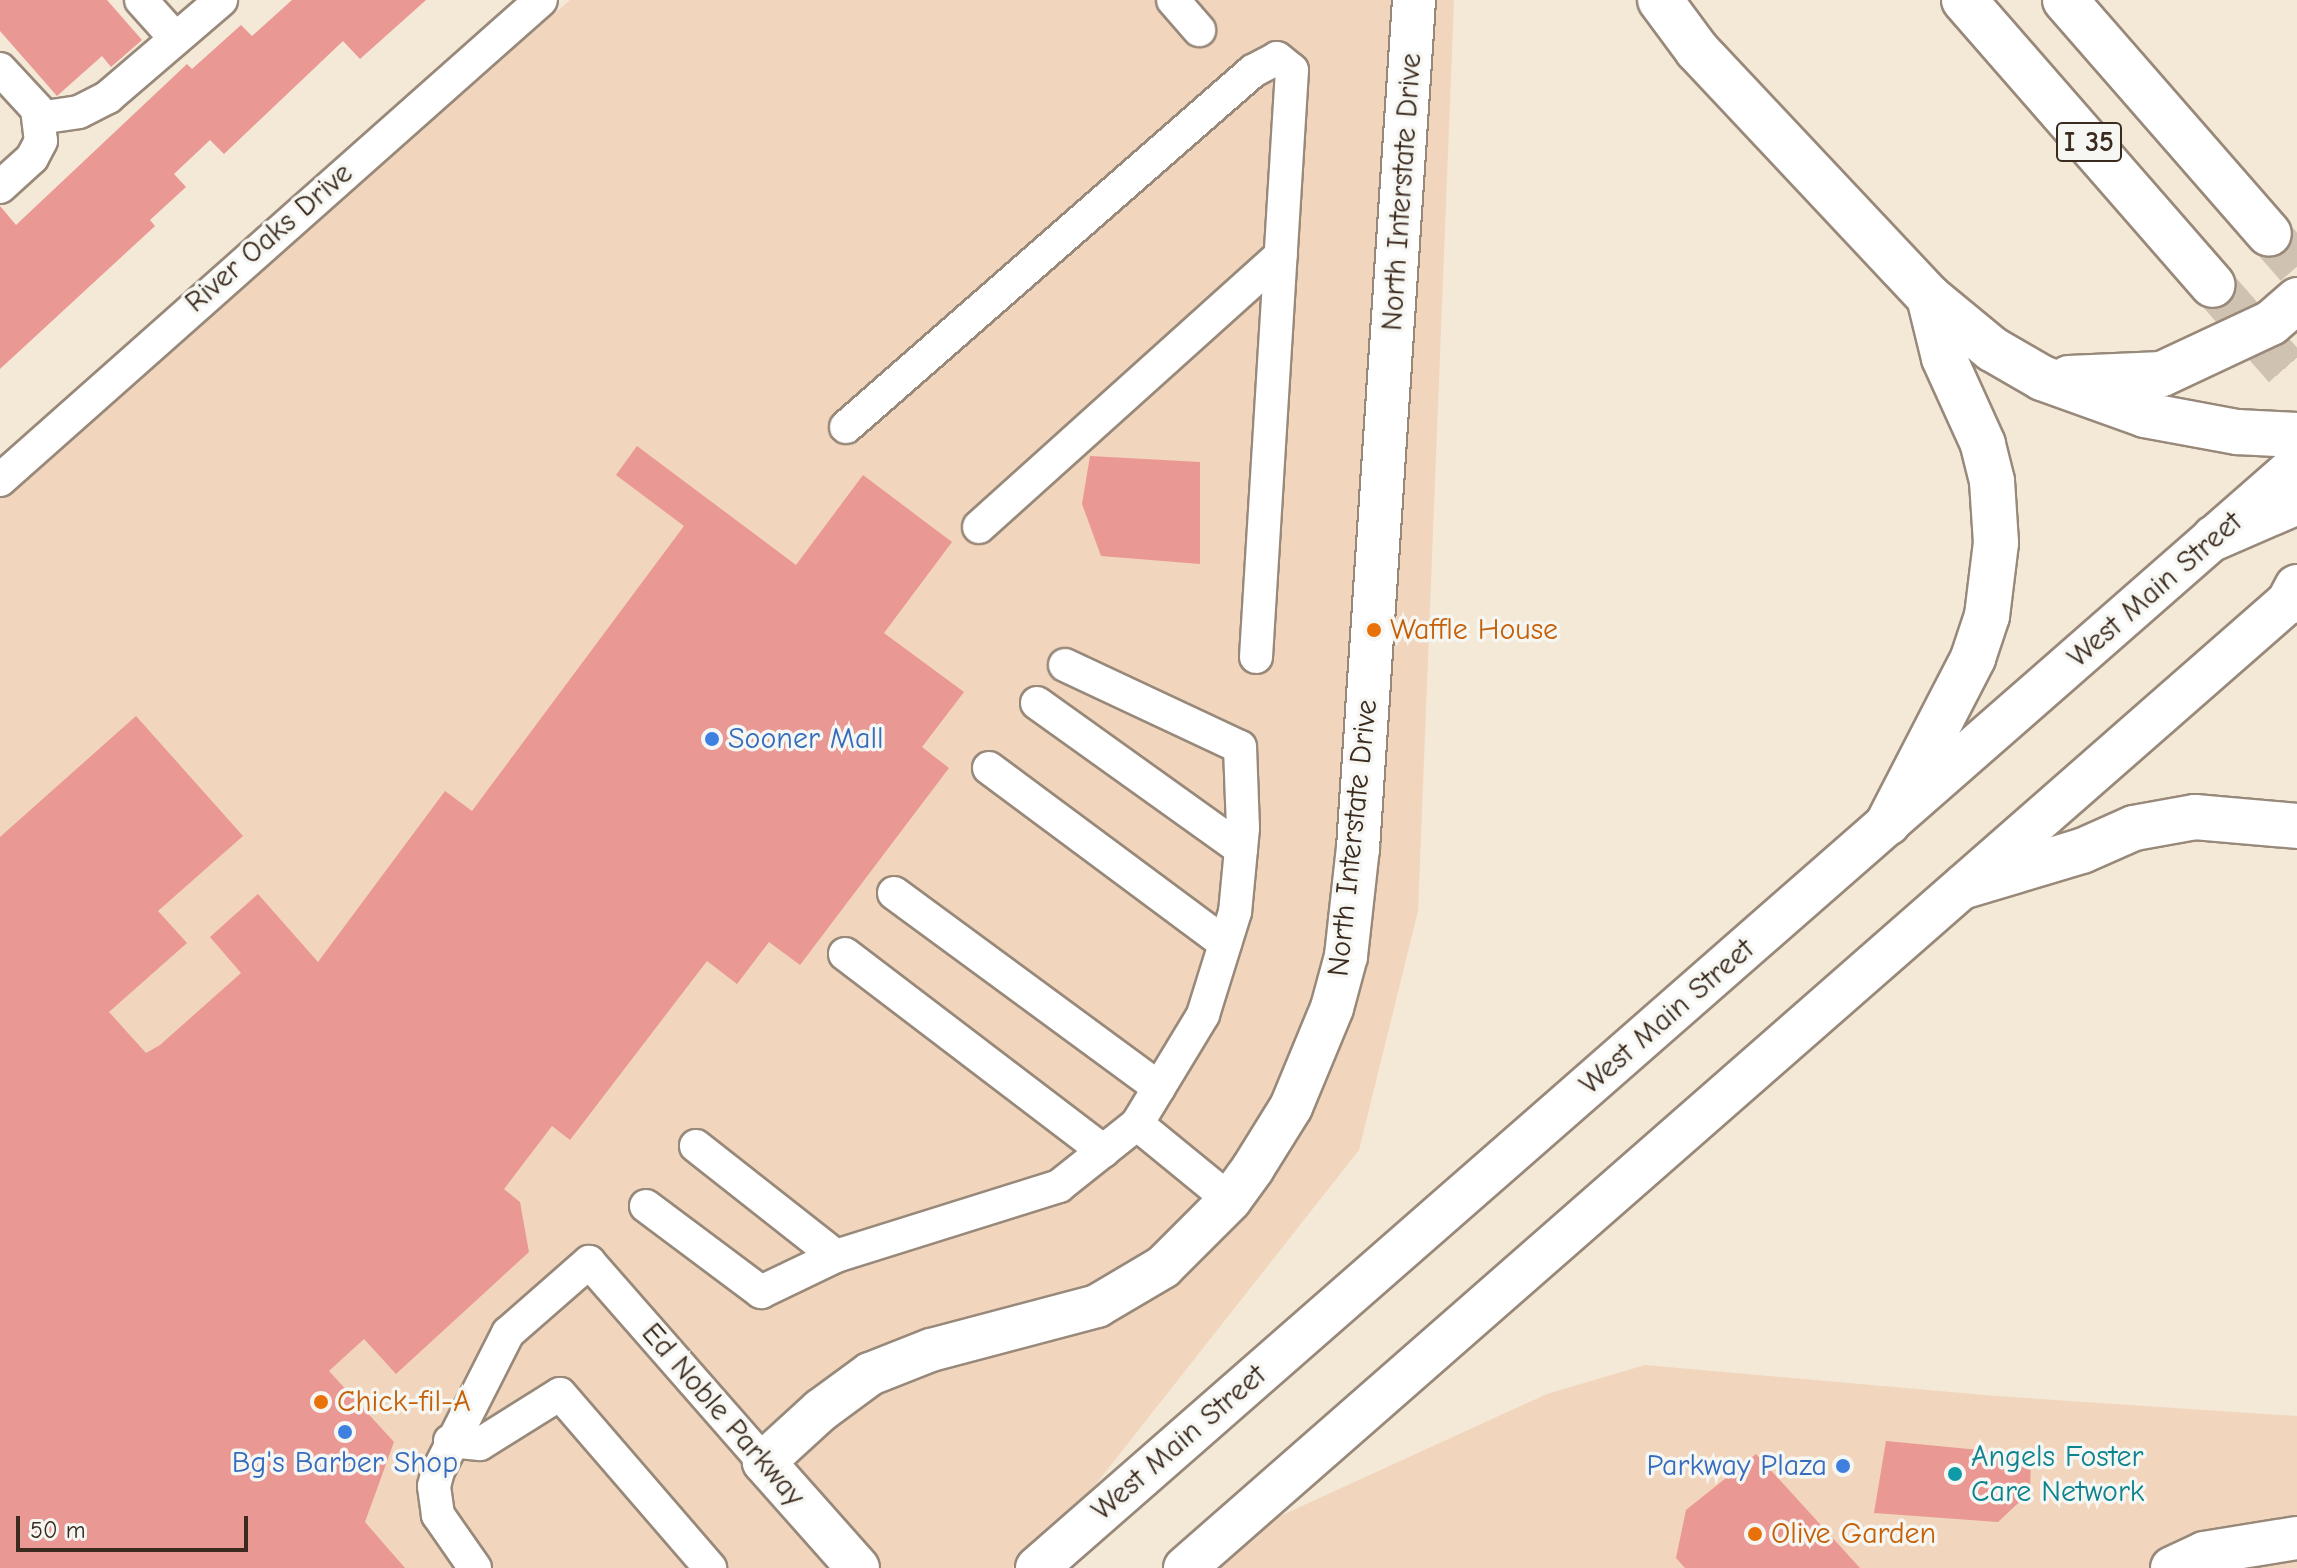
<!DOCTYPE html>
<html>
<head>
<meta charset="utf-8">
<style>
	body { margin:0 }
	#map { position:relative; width:2297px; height:1568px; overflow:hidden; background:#f4e8d6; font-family:"Comic Neue",sans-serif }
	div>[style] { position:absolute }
	.built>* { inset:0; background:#f1d5bd }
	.building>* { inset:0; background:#ea9894 }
	.highway-tunnel>* { height:44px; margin-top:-22px; transform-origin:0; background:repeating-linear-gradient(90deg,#cfc2b1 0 44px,transparent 0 66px) }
	.roads { filter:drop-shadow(2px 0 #98897a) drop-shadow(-2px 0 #98897a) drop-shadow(0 2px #98897a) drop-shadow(0 -2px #98897a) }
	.minor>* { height:32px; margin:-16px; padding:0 16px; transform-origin:16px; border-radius:16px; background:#fff }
	.major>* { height:42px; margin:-21px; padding:0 21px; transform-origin:21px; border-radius:21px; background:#fff }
	.highway>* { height:44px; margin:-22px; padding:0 22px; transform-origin:22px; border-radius:22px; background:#fff }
	.dots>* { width:22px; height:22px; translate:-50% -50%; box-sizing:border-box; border:4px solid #f6f6f2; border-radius:50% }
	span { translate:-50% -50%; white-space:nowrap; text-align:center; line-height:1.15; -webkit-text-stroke:7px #f6f6f2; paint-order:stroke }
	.shield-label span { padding:2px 6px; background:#f6f6f2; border:2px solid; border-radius:6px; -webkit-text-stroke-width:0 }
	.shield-label { font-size:28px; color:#3b2a1e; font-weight:700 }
	.street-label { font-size:30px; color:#3b2a1e }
	.food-label { font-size:30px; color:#c56008 }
	.left { translate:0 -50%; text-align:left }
	.shop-label { font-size:30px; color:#366cbe }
	.right { translate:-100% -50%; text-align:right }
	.culture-label { font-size:30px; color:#0d838f }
	.scale { position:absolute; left:16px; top:1516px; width:232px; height:36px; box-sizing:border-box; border:4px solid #3b2a1e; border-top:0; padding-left:10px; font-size:24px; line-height:28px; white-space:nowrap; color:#3b2a1e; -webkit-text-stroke:6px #f6f6f2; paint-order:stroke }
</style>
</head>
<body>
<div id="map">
	<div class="built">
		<div style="clip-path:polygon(570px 0,1454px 0,1418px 911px,1359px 1150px,1096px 1484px,1012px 1568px,0 1568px,0 498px)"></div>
		<div style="clip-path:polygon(1645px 1365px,1996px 1396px,2297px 1416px,2297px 1568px,1219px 1568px,1278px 1517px,1547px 1394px)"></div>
	</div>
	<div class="building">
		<div style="clip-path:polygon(0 0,107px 0,142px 40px,111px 67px,102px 56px,57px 96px,0 31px)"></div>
		<div style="clip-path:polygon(292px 0,426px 0,360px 59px,343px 41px,224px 154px,210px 140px,174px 174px,186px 187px,150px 220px,155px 226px,0 369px,0 206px,16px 225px,187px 64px,192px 69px,241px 25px,252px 36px)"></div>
		<div style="clip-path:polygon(637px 446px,796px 565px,863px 475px,952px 542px,884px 633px,964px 692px,922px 747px,949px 768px,800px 965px,769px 942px,737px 984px,707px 961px,570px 1140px,552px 1126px,504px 1189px,520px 1202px,529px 1252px,396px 1374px,364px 1339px,329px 1371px,394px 1442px,365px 1522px,405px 1568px,0 1568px,0 837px,136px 716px,243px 836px,158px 911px,187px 943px,109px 1012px,146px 1053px,160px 1045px,241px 973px,210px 937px,258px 894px,318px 962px,445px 791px,472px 811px,684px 526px,616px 475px)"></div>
		<div style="clip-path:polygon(1090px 456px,1200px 462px,1200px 564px,1101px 556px,1082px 504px)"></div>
		<div style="clip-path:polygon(1886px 1441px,2031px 1455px,2030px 1492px,1998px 1522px,1874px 1513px)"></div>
		<div style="clip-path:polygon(1756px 1454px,1860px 1568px,1685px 1568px,1676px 1558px,1686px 1510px)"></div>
	</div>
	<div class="highway-tunnel">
		<div style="left:2269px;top:234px;width:43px;rotate:48.8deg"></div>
		<div style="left:2213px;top:285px;width:128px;rotate:48.8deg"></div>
	</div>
	<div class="roads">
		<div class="minor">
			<div style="left:141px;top:0;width:51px;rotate:48.2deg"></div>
			<div style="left:1173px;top:0;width:40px;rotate:49deg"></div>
			<div style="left:0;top:69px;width:54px;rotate:47.2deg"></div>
			<div style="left:37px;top:109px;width:32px;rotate:83deg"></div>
			<div style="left:41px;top:141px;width:19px;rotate:118deg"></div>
			<div style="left:32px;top:158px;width:43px;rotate:137.8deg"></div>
			<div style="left:39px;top:118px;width:40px;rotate:-8.5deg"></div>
			<div style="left:79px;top:112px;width:33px;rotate:-27deg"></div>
			<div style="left:108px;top:97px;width:149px;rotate:-40.6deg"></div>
			<div style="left:846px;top:427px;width:541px;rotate:-41.18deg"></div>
			<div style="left:1253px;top:71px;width:27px;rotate:-28deg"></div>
			<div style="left:1277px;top:58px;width:19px;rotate:39deg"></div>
			<div style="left:1292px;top:70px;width:588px;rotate:93.51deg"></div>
			<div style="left:0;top:480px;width:723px;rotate:-41.58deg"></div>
			<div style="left:979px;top:527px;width:406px;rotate:-42deg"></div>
			<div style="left:1065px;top:665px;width:193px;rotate:25.1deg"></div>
			<div style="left:1240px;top:747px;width:81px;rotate:87.9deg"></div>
			<div style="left:1243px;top:828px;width:84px;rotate:95.4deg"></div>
			<div style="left:1235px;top:912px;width:108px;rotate:107.3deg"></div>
			<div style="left:1203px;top:1015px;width:127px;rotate:121.2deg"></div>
			<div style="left:1037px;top:703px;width:251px;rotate:35.6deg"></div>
			<div style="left:989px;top:768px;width:294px;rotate:36.6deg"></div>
			<div style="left:894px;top:893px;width:329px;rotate:36.3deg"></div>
			<div style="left:845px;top:954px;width:325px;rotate:37.3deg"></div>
			<div style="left:696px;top:1146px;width:178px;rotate:38.2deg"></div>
			<div style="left:646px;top:1206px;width:144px;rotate:36.8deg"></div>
			<div style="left:761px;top:1292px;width:83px;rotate:-25.6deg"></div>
			<div style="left:836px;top:1256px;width:234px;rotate:-17.4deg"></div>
			<div style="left:1059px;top:1186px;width:100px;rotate:-38.5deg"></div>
			<div style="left:1137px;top:1124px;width:120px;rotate:39.3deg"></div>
			<div style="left:450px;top:1441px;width:30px;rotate:6deg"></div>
			<div style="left:480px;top:1444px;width:94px;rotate:-32deg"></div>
			<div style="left:560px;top:1394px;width:230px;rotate:49.2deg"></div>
			<div style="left:475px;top:1568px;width:65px;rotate:-124.9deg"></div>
			<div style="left:438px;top:1515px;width:29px;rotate:-98deg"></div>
			<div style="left:434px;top:1486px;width:16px;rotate:-75deg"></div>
			<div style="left:438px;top:1471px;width:155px;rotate:-63.1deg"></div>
			<div style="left:508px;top:1333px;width:108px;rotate:-41.2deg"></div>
			<div style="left:589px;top:1262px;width:266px;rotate:48.8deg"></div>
		</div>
		<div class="major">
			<div style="left:858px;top:1568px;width:142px;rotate:-131.6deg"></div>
			<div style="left:764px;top:1462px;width:77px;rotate:-42.4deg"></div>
			<div style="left:821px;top:1410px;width:61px;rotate:-36.3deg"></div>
			<div style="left:870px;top:1374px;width:66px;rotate:-21.5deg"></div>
			<div style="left:931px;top:1350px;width:172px;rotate:-14.8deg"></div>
			<div style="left:1097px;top:1306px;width:77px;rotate:-30.6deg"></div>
			<div style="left:1163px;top:1267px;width:95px;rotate:-45deg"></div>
			<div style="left:1230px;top:1200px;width:39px;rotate:-54deg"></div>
			<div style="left:1253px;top:1168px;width:72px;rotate:-58.1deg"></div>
			<div style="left:1291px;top:1107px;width:107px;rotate:-67.5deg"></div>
			<div style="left:1332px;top:1008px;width:54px;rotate:-74.9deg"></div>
			<div style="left:1346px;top:956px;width:109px;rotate:-83.7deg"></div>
			<div style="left:1358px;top:848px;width:850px;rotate:-86.22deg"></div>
			<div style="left:1037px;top:1568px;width:1675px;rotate:-41.2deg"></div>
			<div style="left:1185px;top:1568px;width:1478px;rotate:-41.22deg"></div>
			<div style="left:2172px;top:1568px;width:35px;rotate:-25deg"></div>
			<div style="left:2204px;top:1553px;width:94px;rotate:-9.2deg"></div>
		</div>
		<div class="highway">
			<div style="left:1660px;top:0;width:62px;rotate:53.5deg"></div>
			<div style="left:1697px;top:50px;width:339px;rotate:46.8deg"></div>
			<div style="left:1929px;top:297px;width:82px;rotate:39.5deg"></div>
			<div style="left:1992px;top:349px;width:58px;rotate:30.1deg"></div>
			<div style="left:2042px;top:378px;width:109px;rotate:19.8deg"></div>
			<div style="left:2145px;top:415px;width:94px;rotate:10.5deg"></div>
			<div style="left:2237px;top:432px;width:60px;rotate:2.9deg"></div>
			<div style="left:1964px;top:0;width:378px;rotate:48.9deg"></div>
			<div style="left:2065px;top:0;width:310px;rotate:48.9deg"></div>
			<div style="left:2069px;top:378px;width:93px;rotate:-2.5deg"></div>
			<div style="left:2162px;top:374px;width:120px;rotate:-25.1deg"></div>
			<div style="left:2271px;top:323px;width:35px;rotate:-41deg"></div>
			<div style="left:2214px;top:538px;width:90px;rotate:-23.4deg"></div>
			<div style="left:2289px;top:602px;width:17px;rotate:-62deg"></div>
			<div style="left:1888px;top:823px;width:186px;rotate:-62.7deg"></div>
			<div style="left:1973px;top:658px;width:44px;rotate:-71.6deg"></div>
			<div style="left:1987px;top:616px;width:74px;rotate:-83deg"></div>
			<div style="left:1996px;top:543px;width:62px;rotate:-93.7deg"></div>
			<div style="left:1992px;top:481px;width:38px;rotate:-104deg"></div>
			<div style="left:1983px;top:444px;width:94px;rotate:-114.4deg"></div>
			<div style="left:1944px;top:358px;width:63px;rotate:-103.8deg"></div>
			<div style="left:1965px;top:886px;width:122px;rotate:-16.7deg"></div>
			<div style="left:2082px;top:851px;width:57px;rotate:-23.9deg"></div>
			<div style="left:2134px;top:828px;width:62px;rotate:-10.2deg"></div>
			<div style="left:2195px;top:817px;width:102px;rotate:5deg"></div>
		</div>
	</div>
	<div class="dots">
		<div style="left:1374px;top:630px;background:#e8710a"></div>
		<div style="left:712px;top:739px;background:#3f7fe0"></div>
		<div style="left:321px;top:1402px;background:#e8710a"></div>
		<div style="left:345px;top:1432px;background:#3f7fe0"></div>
		<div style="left:1843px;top:1466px;background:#3f7fe0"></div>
		<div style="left:1955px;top:1474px;background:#0f9aa8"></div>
		<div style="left:1755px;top:1534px;background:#e8710a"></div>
	</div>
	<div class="shield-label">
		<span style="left:2089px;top:142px">I 35</span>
	</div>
	<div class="street-label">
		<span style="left:1402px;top:192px;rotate:-86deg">North Interstate Drive</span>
		<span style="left:269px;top:238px;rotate:-41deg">River Oaks Drive</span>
		<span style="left:2155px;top:590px;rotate:-41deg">West Main Street</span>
		<span style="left:1353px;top:838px;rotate:-84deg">North Interstate Drive</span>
		<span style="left:1667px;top:1017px;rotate:-41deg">West Main Street</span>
		<span style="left:723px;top:1415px;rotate:49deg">Ed Noble Parkway</span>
		<span style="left:1179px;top:1443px;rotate:-41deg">West Main Street</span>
	</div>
	<div class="food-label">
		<span class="left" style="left:1390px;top:630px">Waffle House</span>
		<span class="left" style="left:337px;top:1402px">Chick-fil-A</span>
		<span class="left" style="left:1771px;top:1534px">Olive Garden</span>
	</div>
	<div class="shop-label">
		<span class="left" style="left:728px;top:739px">Sooner Mall</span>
		<span style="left:345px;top:1463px">Bg's Barber Shop</span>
		<span class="right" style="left:1827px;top:1466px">Parkway Plaza</span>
	</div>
	<div class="culture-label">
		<span class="left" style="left:1971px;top:1474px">Angels Foster<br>Care Network</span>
	</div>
	<div class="scale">50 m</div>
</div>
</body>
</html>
